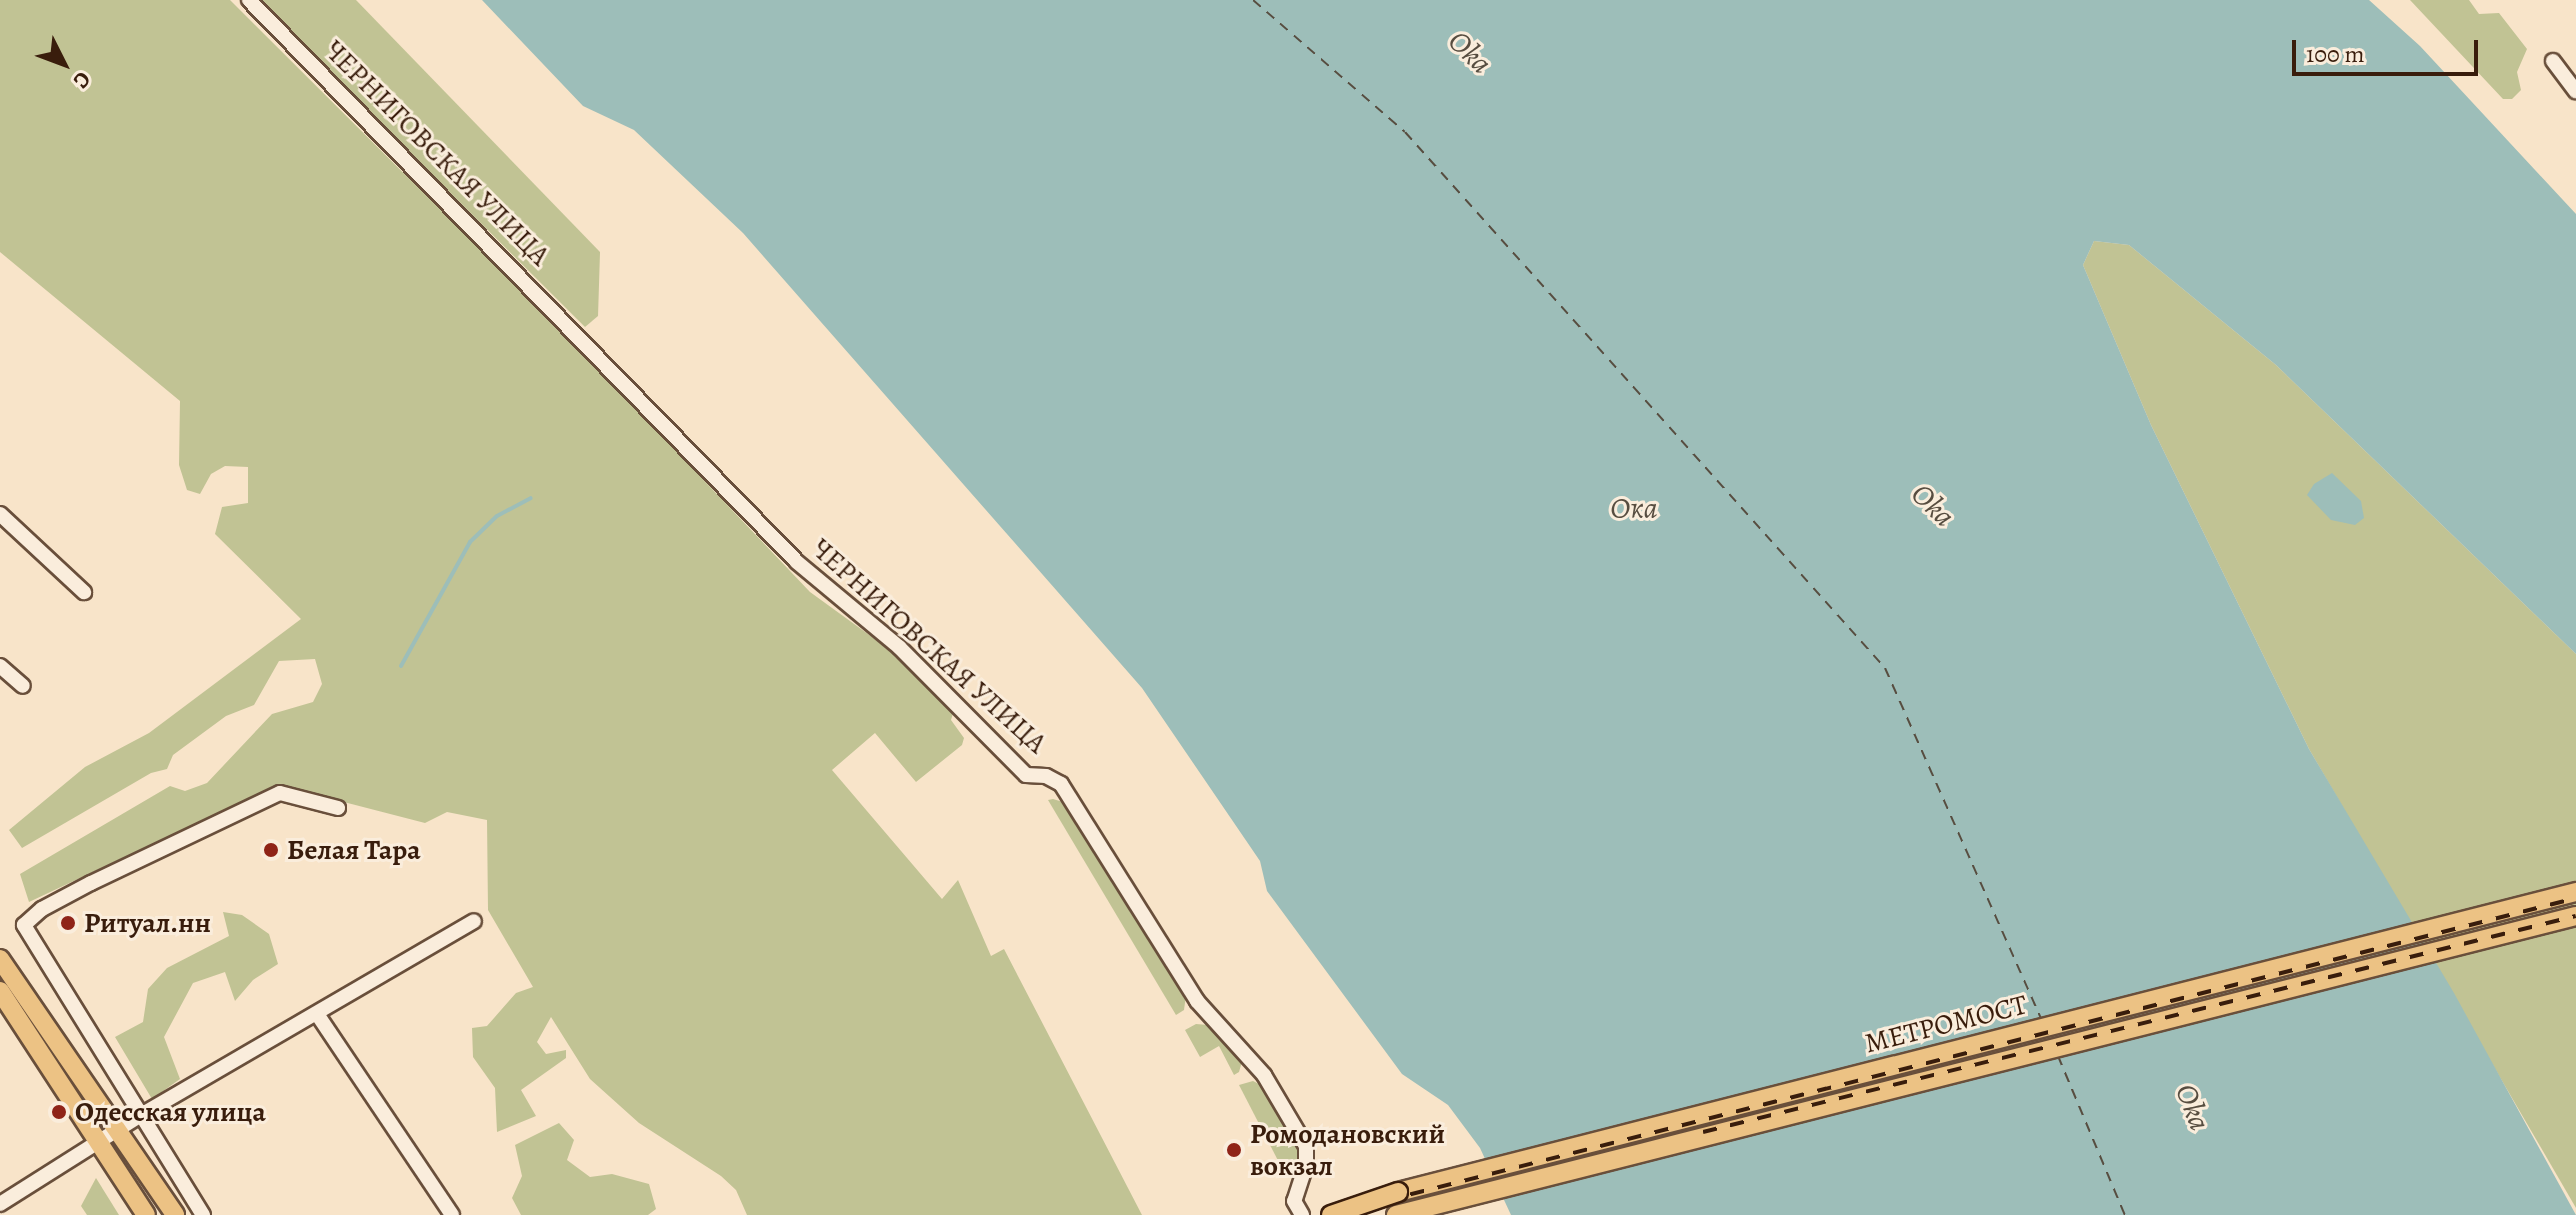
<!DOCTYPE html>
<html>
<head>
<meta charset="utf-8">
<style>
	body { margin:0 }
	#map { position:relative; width:2576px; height:1215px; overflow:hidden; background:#f8e4c9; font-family:Alegreya,serif }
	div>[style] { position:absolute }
	.green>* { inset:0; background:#c1c394 }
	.water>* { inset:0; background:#9dbeb9 }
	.stream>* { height:4px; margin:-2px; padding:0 2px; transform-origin:2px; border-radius:2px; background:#9dbeb9 }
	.ferry>* { height:2px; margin-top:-1px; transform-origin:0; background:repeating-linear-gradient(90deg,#574d40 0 10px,transparent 0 18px) }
	.roads { filter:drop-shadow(2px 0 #694f3b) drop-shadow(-2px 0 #694f3b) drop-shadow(0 2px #694f3b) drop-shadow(0 -2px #694f3b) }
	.minor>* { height:14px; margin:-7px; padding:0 7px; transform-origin:7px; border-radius:7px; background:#faeddc }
	.major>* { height:18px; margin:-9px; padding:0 9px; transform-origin:9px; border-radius:9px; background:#ecc284 }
	.rail>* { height:4px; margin-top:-2px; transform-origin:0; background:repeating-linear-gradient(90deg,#391d0c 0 14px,transparent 0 28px) }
	.bridges { filter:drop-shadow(2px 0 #391d0c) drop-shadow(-2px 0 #391d0c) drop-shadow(0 2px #391d0c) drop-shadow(0 -2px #391d0c) }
	.major-bridge>* { height:18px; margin:-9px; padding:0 9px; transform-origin:9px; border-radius:9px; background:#ecc284 }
	.dots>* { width:22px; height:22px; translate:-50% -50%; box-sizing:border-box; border:4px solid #faeddc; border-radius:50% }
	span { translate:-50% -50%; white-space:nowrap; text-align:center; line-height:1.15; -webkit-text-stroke:6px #faeddc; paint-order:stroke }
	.street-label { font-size:28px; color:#391d0c }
	.poi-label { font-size:28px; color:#391d0c; font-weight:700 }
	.left { translate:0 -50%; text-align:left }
	.water-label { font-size:30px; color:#574d40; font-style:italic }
	.north { position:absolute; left:24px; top:24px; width:80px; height:80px; -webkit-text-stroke:6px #faeddc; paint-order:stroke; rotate:132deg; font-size:22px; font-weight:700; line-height:32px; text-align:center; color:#391d0c }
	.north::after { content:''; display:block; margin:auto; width:28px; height:36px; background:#391d0c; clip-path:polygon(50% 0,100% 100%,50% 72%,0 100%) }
	.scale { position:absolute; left:2292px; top:40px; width:186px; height:36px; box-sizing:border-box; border:4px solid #391d0c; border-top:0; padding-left:10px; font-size:24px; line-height:28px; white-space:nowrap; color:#391d0c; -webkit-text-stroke:6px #faeddc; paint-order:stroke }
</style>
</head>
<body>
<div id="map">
	<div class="green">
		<div style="clip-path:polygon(0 0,230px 0,559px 328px,810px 592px,901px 658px,954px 710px,951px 720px,964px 738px,962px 745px,916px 782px,875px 733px,832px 770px,942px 899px,958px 880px,991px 956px,1004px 949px,1142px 1215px,747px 1215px,736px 1190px,721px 1176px,639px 1123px,590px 1079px,551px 1017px,537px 1042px,546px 1054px,566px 1050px,566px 1058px,521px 1090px,536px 1116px,497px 1132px,495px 1088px,473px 1057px,472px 1028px,487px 1026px,516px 993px,533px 987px,488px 910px,487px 820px,447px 812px,425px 823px,278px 785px,29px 902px,20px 874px,170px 786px,185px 791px,207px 783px,272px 714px,313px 702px,322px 684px,315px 659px,279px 661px,254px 705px,226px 716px,173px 755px,167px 769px,151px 773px,22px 848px,9px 830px,85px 767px,149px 733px,301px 619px,215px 534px,222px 507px,248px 503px,248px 467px,225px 466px,211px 474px,200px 494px,187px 490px,179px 465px,180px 401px,0 252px)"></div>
		<div style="clip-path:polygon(257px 0,356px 0,600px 252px,598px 316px,585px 327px)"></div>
		<div style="clip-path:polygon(2410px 0,2469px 0,2479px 14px,2499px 13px,2527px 49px,2517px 72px,2521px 90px,2512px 99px,2503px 99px)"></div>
		<div style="clip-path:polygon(2094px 241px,2129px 245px,2276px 365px,2576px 654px,2576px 1208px,2309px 749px,2151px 425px,2083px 265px)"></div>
		<div style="clip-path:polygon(1053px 799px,1063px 802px,1186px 995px,1184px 1010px,1176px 1015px,1048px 800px)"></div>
		<div style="clip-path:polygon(223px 912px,242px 915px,269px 934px,278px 964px,253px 980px,235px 1001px,225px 972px,193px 983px,164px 1037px,180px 1079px,152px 1099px,115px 1037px,143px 1022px,148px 989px,167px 968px,229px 936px)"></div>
		<div style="clip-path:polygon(1196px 1024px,1208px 1025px,1243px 1058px,1239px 1072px,1234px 1075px,1219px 1046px,1200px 1057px,1185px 1030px)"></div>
		<div style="clip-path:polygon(1253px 1081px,1267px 1088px,1301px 1147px,1299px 1160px,1286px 1176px,1239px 1085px)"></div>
		<div style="clip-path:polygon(559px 1123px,574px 1140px,567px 1160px,590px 1177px,612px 1174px,649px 1184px,656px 1209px,648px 1215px,521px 1215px,512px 1198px,522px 1176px,515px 1145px)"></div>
		<div style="clip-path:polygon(96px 1178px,119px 1215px,87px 1215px,81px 1206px)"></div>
	</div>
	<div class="water">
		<div style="clip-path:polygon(482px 0,2369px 0,2420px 46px,2576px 214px,2576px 654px,2276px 365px,2129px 245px,2094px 241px,2083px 265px,2151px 425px,2309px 749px,2454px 993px,2576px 1215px,1511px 1215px,1480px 1148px,1448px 1105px,1402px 1074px,1267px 891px,1260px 861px,1142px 688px,743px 233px,634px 130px,583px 106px)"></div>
		<div style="clip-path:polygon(2332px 473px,2361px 501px,2364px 518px,2355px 525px,2331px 520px,2307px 495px,2314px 484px)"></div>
	</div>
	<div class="stream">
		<div style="left:401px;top:666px;width:142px;rotate:-60.9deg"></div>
		<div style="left:470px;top:542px;width:37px;rotate:-44deg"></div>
		<div style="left:497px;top:516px;width:38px;rotate:-28deg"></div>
	</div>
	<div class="ferry">
		<div style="left:1253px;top:0;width:201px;rotate:41deg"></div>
		<div style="left:1405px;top:132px;width:720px;rotate:48.15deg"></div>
		<div style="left:1885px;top:668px;width:386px;rotate:66deg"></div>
		<div style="left:2058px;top:1056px;width:173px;rotate:67.2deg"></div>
	</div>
	<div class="roads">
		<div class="minor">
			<div style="left:249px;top:0;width:785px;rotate:45.72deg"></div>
			<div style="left:797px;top:562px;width:133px;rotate:39.8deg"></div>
			<div style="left:899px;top:647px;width:180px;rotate:45.2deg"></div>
			<div style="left:1026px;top:775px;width:20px;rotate:3deg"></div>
			<div style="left:1046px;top:776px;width:17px;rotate:28deg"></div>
			<div style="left:1061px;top:784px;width:256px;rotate:57.9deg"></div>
			<div style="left:1197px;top:1001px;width:100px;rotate:47.8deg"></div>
			<div style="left:1264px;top:1075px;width:82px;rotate:59.4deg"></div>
			<div style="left:1306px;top:1146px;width:19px;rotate:90deg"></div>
			<div style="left:1306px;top:1165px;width:38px;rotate:108deg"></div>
			<div style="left:1294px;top:1201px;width:16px;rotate:60deg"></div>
			<div style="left:2553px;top:61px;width:38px;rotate:53deg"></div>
			<div style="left:0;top:514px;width:115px;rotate:42.9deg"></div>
			<div style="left:0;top:666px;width:30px;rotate:41deg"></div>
			<div style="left:317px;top:1014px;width:242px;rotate:56.1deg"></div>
			<div style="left:0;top:1204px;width:167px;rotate:-32.3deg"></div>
			<div style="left:141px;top:1115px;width:385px;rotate:-30.2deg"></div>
			<div style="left:203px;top:1215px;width:341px;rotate:-121.7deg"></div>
			<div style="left:24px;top:925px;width:24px;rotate:-42deg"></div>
			<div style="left:42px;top:909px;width:55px;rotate:-28deg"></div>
			<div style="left:91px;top:883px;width:209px;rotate:-25.5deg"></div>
			<div style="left:280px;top:793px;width:60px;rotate:14.5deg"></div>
		</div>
		<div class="major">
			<div style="left:0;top:959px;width:310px;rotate:55.6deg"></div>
			<div style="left:0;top:991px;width:267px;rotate:56.9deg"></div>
			<div style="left:1398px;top:1192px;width:1216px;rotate:-14.29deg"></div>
			<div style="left:1396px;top:1215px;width:1217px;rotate:-14.22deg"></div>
		</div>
	</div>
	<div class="rail">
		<div style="left:1703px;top:1132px;width:899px;rotate:-13.9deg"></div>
		<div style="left:1329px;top:1215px;width:1287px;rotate:-14.26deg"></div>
	</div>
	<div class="bridges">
		<div class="major-bridge">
			<div style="left:1331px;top:1215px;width:71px;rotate:-18.9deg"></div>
		</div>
	</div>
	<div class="dots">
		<div style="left:271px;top:850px;background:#8f2418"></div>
		<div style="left:68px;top:923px;background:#8f2418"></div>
		<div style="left:59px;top:1112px;background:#8f2418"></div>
		<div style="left:1234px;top:1150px;background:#8f2418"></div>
	</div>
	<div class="street-label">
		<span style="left:437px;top:153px;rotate:45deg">ЧЕРНИГОВСКАЯ УЛИЦА</span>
		<span style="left:929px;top:646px;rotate:42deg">ЧЕРНИГОВСКАЯ УЛИЦА</span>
		<span style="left:1946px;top:1024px;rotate:-14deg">МЕТРОМОСТ</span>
	</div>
	<div class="poi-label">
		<span class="left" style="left:287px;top:850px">Белая Тара</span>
		<span class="left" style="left:84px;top:923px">Ритуал.нн</span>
		<span class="left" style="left:75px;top:1112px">Одесская улица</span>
		<span class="left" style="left:1250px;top:1150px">Ромодановский<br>вокзал</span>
	</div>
	<div class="water-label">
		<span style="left:1470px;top:52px;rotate:44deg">Oka</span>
		<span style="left:1933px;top:505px;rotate:44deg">Oka</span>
		<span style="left:1634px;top:508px">Ока</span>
		<span style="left:2193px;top:1107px;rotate:69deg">Oka</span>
	</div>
	<div class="north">С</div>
	<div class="scale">100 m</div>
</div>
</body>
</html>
